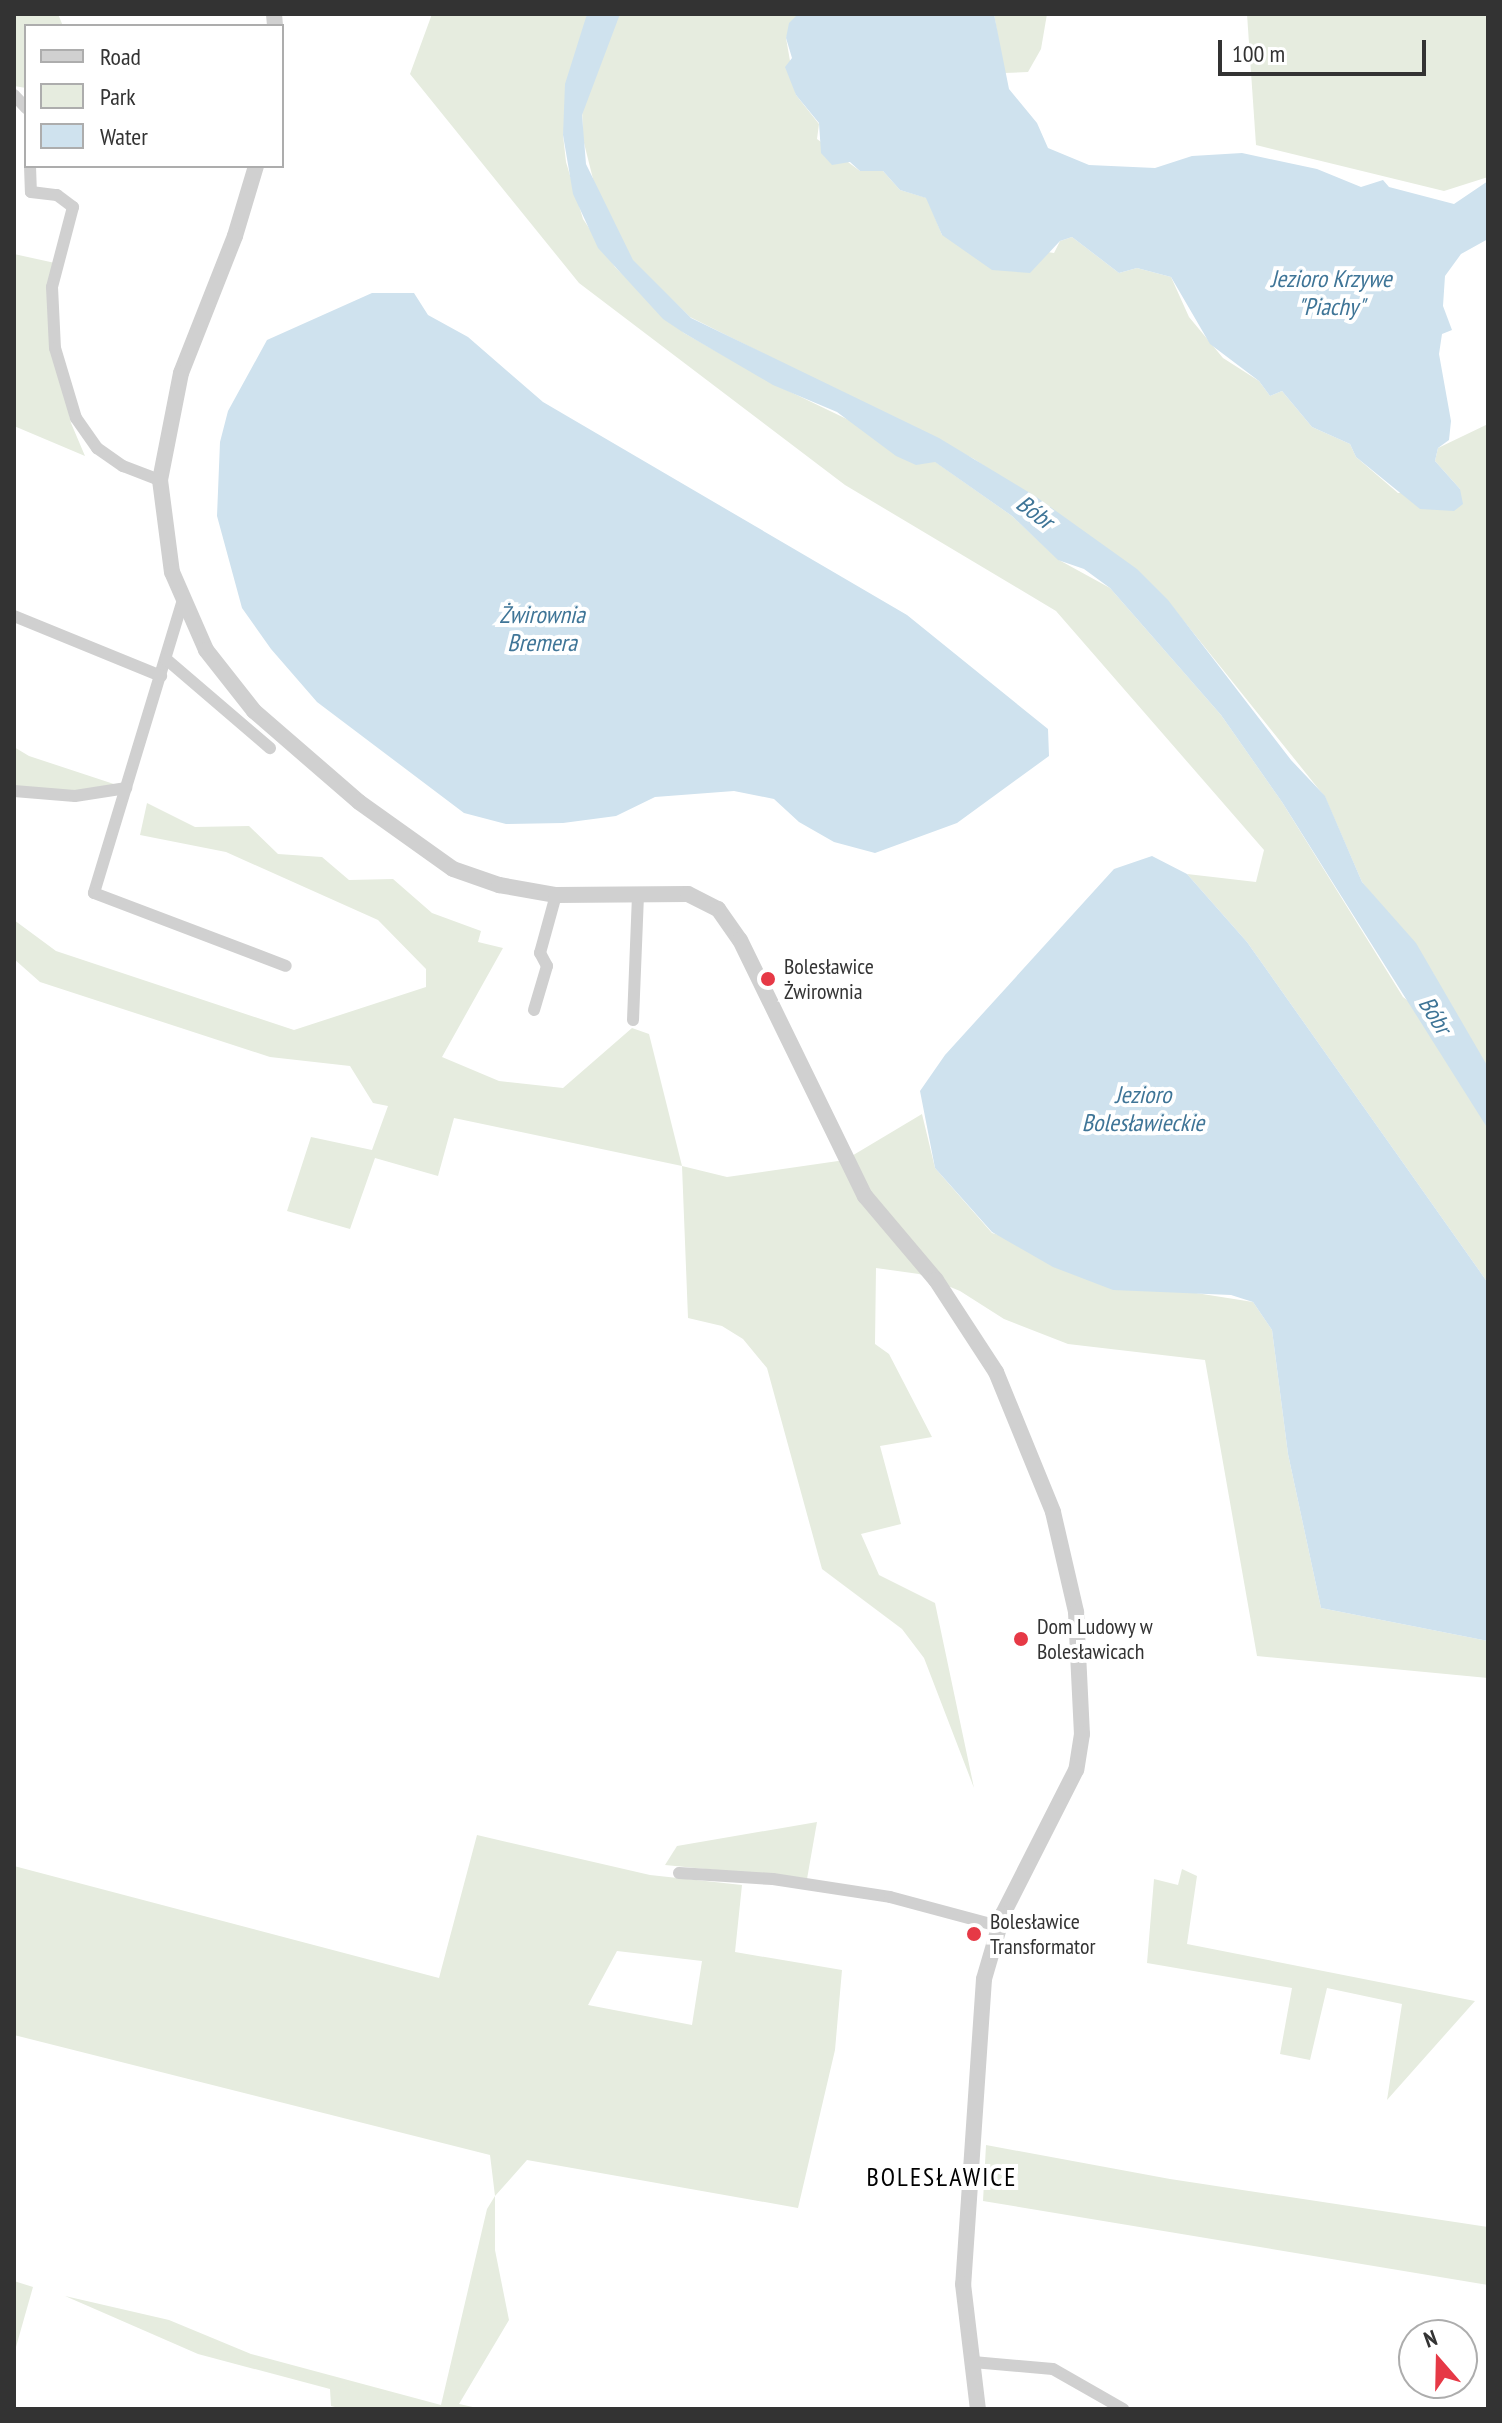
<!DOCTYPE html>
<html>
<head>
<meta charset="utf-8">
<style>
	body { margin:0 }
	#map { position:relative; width:1502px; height:2423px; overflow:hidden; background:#fff; font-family:"PT Sans Narrow",sans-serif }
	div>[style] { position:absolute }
	.green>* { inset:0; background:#e6ecdf }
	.water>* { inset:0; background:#cfe2ee }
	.minor>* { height:12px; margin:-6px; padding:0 6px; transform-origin:6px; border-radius:6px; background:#d0d0d0 }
	.tertiary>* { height:16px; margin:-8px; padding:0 8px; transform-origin:8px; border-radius:8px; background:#d0d0d0 }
	.dots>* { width:22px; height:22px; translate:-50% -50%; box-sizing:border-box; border:4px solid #fff; border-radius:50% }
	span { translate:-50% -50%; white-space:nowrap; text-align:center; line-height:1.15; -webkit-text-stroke:8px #fff; paint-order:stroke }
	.poi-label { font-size:22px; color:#333 }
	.left { translate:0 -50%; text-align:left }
	.water-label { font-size:24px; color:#3f7597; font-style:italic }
	.quarter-label { font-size:26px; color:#000; letter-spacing:2px }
	.frame { position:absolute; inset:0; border:16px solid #333; pointer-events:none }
	.legend { position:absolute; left:24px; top:24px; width:260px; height:144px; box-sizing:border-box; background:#fff; border:2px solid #adadad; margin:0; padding:10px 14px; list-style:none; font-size:24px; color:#333 }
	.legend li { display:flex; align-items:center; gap:16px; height:40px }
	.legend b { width:40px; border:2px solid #adadad }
	.north { position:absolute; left:1398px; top:2319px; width:80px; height:80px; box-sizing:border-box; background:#fff; border:2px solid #adadad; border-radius:50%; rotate:340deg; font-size:22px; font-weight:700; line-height:32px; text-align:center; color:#333 }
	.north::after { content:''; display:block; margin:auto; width:28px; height:36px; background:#e63946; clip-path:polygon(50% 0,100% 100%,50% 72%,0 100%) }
	.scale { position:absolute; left:1218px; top:40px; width:208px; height:36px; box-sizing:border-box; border:4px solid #333; border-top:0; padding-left:10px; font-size:24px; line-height:28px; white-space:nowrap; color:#333; -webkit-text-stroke:6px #fff; paint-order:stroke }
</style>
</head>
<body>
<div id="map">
	<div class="green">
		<div style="clip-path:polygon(14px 14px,58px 14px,63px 26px,26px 26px,26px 88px,14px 86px)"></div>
		<div style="clip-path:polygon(432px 14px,587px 14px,563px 135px,566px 162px,583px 219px,615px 267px,684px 333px,776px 385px,934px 461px,1012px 516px,1059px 560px,1110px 588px,1221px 715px,1282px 802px,1403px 997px,1416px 1007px,1488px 1128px,1488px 1283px,1247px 942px,1187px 874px,1256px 882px,1264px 850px,1056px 611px,845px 485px,579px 283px,410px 74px)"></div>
		<div style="clip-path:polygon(619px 14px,798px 14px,786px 38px,796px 95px,819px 124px,817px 139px,860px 171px,883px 171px,900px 190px,927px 198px,942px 235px,1054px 253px,1060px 241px,1072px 237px,1119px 273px,1137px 268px,1171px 277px,1189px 317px,1223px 358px,1259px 381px,1270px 396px,1282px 391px,1312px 427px,1350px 444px,1356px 457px,1398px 493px,1460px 489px,1435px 461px,1438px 448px,1488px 424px,1488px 1067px,1467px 1039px,1433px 973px,1362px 882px,1325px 797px,1167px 600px,1137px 570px,974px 459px,690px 317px,632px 261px,595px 187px,583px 139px,582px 107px)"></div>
		<div style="clip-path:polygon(994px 14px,1047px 14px,1041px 49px,1028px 72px,1004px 73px)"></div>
		<div style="clip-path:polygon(1247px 14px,1488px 14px,1488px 177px,1444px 191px,1256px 145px)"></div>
		<div style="clip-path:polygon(14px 254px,55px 263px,58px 360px,71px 423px,85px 456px,14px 426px)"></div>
		<div style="clip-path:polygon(14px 747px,29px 756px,126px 788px,106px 794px,14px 791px)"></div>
		<div style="clip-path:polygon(147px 803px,195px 827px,249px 826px,278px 854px,322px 857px,349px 880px,393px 879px,432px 913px,481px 931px,478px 942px,503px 948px,442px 1057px,499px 1081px,563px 1088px,632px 1028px,649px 1034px,682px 1166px,727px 1177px,845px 1160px,922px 1114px,935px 1168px,992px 1233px,1196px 1293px,1253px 1302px,1272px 1330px,1288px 1454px,1321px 1608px,1488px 1641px,1488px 1678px,1257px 1656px,1205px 1360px,1068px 1344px,1004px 1319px,960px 1291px,919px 1274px,876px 1268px,875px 1344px,889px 1354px,932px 1437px,880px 1446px,901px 1524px,861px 1534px,879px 1575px,935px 1603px,974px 1788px,924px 1658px,902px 1629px,822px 1569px,767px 1368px,743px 1339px,722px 1326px,688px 1318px,682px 1166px,454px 1118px,438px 1176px,375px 1158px,350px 1229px,287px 1211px,311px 1137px,372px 1150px,388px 1106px,373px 1103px,350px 1066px,270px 1057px,40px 982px,14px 959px,14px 920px,56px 951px,294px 1030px,426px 987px,426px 969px,378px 920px,226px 852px,140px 835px)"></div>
		<div style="clip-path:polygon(817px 1822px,807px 1879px,665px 1865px,677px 1846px)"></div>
		<div style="clip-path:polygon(evenodd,477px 1835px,650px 1875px,742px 1885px,735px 1952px,842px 1970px,835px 2050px,798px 2208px,527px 2160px,495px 2196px,495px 2250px,509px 2320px,459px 2404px,482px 2409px,343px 2409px,331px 2406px,330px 2389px,198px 2354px,65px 2296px,169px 2320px,251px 2354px,441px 2405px,487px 2209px,495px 2196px,490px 2155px,14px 2035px,14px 1866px,439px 1978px,477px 1835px,617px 1951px,702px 1961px,692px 2025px,588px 2005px,617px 1951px)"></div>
		<div style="clip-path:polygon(1182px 1869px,1197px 1876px,1187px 1944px,1475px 2001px,1387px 2100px,1402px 2004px,1327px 1988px,1310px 2060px,1280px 2054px,1292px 1988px,1147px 1963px,1154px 1879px,1178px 1885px)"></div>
		<div style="clip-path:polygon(986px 2145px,1170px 2179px,1488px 2227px,1488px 2285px,983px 2201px)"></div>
		<div style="clip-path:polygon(14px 2281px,33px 2287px,14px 2354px)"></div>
	</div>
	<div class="water">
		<div style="clip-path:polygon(587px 14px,620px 14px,582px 115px,586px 164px,633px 260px,691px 318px,939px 438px,1035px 496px,1137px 569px,1168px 600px,1291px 760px,1325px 796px,1362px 882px,1416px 943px,1488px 1067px,1488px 1129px,1282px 802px,1221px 715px,1110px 588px,1084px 569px,1058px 560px,1012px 516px,935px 462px,916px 465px,896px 456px,837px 412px,773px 385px,684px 333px,663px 319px,598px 248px,573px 194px,563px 135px,565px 84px)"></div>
		<div style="clip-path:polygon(798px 14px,994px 14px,1009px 89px,1037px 123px,1048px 148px,1089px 165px,1155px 168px,1192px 156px,1242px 153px,1317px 169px,1361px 187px,1383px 180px,1389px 187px,1454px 204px,1488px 181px,1488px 239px,1461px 254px,1445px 276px,1443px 306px,1452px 330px,1442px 334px,1439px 354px,1451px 421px,1449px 440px,1438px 448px,1435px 461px,1460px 489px,1463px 504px,1454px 511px,1420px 509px,1356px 457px,1350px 444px,1312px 427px,1282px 391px,1270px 396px,1259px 381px,1210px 344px,1171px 277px,1137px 268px,1119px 273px,1072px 237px,1060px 241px,1030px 273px,992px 270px,942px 235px,926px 198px,900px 190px,883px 171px,860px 171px,850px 162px,832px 165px,821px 153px,819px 123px,796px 95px,785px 67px,792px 58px,786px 38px,789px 23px)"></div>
		<div style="clip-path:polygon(372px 293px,414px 293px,428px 315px,468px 337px,543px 402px,907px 615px,1048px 729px,1049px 756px,957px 823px,875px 853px,834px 842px,799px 822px,774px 799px,734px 791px,655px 797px,616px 816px,563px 823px,506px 824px,464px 813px,317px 702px,271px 649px,242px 608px,217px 516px,220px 442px,228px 411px,267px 340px)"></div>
		<div style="clip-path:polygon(1152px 856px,1187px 874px,1247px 942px,1488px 1283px,1488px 1641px,1321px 1608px,1288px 1454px,1272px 1330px,1253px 1302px,1231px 1295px,1113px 1290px,1053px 1267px,992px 1232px,935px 1168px,920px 1091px,945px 1055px,1114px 869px)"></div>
	</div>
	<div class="minor">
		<div style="left:14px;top:95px;width:18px;rotate:47deg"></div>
		<div style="left:30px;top:166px;width:26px;rotate:88deg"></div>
		<div style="left:31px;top:192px;width:26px;rotate:7deg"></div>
		<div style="left:57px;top:195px;width:20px;rotate:37deg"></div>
		<div style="left:73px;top:207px;width:83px;rotate:104.7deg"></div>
		<div style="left:52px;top:287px;width:61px;rotate:87.2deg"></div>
		<div style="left:55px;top:348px;width:73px;rotate:73.3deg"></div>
		<div style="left:76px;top:418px;width:37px;rotate:55deg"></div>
		<div style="left:97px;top:448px;width:32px;rotate:35deg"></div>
		<div style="left:123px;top:466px;width:40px;rotate:21deg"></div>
		<div style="left:182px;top:603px;width:303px;rotate:106.9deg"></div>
		<div style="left:94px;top:893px;width:205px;rotate:20.8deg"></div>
		<div style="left:14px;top:616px;width:159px;rotate:22.2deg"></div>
		<div style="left:166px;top:659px;width:137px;rotate:40.6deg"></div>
		<div style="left:14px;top:791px;width:61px;rotate:4.7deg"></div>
		<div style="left:75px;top:796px;width:52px;rotate:-8.9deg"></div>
		<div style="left:534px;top:1010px;width:46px;rotate:-73.5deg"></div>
		<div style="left:547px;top:966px;width:15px;rotate:-118deg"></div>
		<div style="left:540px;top:953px;width:60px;rotate:-74.6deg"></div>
		<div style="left:633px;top:1020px;width:125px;rotate:-87.7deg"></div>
		<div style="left:679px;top:1873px;width:94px;rotate:3.7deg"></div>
		<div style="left:773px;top:1879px;width:118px;rotate:8.7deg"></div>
		<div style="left:890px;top:1897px;width:112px;rotate:15deg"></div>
		<div style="left:973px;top:2362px;width:80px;rotate:5deg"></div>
		<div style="left:1053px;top:2369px;width:81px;rotate:29.7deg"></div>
	</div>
	<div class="tertiary">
		<div style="left:274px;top:14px;width:12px;rotate:85deg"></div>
		<div style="left:256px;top:166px;width:73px;rotate:106.7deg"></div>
		<div style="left:235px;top:236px;width:147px;rotate:111.5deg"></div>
		<div style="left:181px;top:373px;width:109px;rotate:101.1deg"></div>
		<div style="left:160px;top:480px;width:93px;rotate:82.6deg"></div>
		<div style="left:172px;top:572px;width:85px;rotate:66.4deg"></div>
		<div style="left:206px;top:650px;width:78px;rotate:51.8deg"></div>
		<div style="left:254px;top:711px;width:139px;rotate:40.9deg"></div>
		<div style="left:359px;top:802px;width:115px;rotate:35.5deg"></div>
		<div style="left:453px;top:869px;width:49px;rotate:19.2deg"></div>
		<div style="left:499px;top:885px;width:58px;rotate:10deg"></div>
		<div style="left:556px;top:895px;width:132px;rotate:-0.4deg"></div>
		<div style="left:688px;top:894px;width:34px;rotate:27deg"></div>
		<div style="left:718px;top:909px;width:38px;rotate:55deg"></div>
		<div style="left:740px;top:940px;width:285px;rotate:64deg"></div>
		<div style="left:865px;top:1196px;width:110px;rotate:49.8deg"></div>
		<div style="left:936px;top:1280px;width:110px;rotate:56.9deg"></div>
		<div style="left:996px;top:1372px;width:151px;rotate:67.8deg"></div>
		<div style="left:1053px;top:1512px;width:103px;rotate:77deg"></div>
		<div style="left:1076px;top:1612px;width:122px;rotate:87.2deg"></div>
		<div style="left:1082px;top:1734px;width:36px;rotate:99deg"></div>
		<div style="left:1076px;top:1770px;width:161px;rotate:116.9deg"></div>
		<div style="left:1003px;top:1914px;width:68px;rotate:106.3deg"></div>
		<div style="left:984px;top:1979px;width:306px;rotate:93.9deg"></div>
		<div style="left:963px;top:2284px;width:126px;rotate:83.2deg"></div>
	</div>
	<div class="dots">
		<div style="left:768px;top:979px;background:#e63946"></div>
		<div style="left:1021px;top:1639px;background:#e63946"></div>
		<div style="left:974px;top:1934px;background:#e63946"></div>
	</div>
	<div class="poi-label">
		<span class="left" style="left:784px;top:979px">Bolesławice<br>Żwirownia</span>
		<span class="left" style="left:1037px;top:1639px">Dom Ludowy w<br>Bolesławicach</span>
		<span class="left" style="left:990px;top:1934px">Bolesławice<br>Transformator</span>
	</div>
	<div class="water-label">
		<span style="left:1331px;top:293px">Jezioro Krzywe<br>"Piachy"</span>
		<span style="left:1035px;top:512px;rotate:37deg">Bóbr</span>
		<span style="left:542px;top:629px">Żwirownia<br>Bremera</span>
		<span style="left:1435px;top:1015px;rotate:58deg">Bóbr</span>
		<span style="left:1143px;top:1109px">Jezioro<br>Bolesławieckie</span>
	</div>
	<div class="quarter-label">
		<span style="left:942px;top:2177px">BOLESŁAWICE</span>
	</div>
	<div class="frame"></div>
	<ul class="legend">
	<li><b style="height:10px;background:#d0d0d0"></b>Road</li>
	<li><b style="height:22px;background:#e6ecdf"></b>Park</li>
	<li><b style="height:22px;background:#cfe2ee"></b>Water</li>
	</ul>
	<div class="north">N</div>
	<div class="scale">100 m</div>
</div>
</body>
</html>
